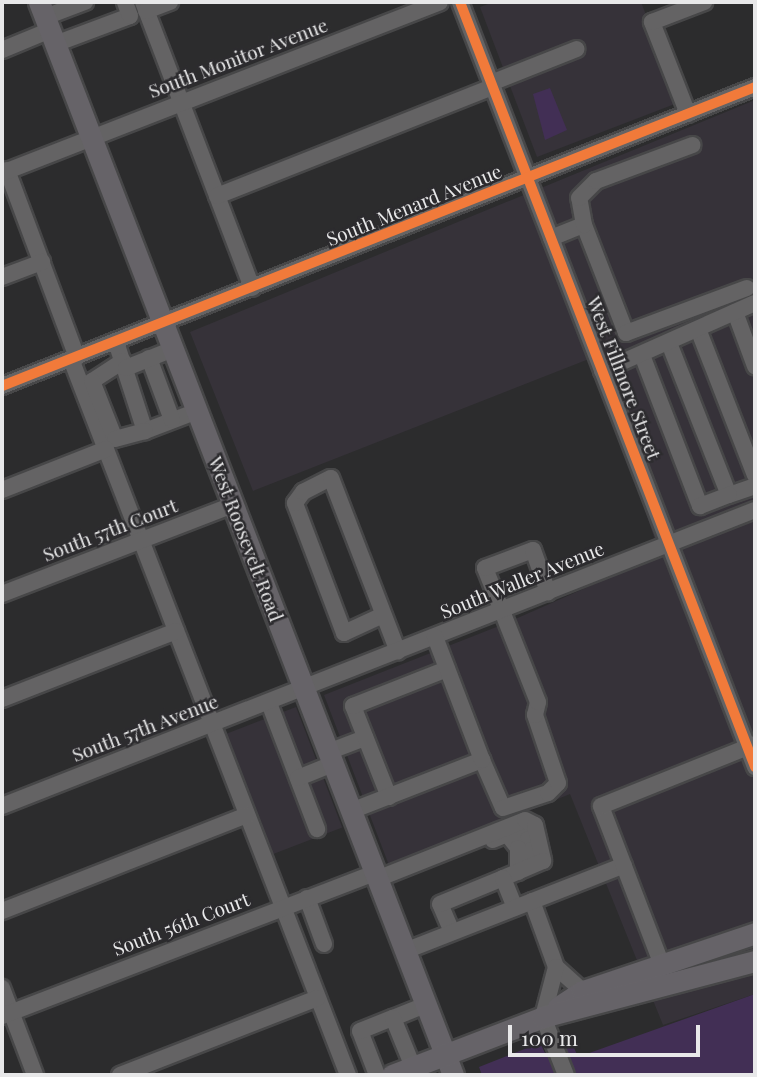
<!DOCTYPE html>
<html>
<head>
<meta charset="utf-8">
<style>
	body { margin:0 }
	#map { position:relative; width:757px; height:1077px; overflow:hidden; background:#2c2c2d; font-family:"Playfair Display",serif }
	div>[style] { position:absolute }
	.built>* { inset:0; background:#363239; transform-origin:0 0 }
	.green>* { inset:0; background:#422f55 }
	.roads { filter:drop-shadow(2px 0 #474748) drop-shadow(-2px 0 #474748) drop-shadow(0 2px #474748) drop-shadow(0 -2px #474748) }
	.minor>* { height:16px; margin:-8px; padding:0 8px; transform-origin:8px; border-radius:8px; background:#646364 }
	.major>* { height:21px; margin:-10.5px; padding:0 10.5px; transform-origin:10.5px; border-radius:10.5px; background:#666368 }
	.cycleway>* { height:10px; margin:-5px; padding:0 5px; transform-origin:5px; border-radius:5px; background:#f17a3a }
	span { translate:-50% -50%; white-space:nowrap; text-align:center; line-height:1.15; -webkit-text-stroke:5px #2c2b2e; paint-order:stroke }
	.street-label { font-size:19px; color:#e8e8e9 }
	.frame { position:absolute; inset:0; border:4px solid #e8e8e9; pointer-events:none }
	.scale { position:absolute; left:508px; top:1025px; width:192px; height:32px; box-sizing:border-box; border:4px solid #e8e8e9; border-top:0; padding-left:9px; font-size:21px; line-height:24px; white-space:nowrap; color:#e8e8e9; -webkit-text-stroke:5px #2c2b2e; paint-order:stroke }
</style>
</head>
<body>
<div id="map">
	<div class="built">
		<div style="clip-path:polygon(493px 2px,641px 2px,680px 102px,537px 157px,480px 7px)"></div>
		<div style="clip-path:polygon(755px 100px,755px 994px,663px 1025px,570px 794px,390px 868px,324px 695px,504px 624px,660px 555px,594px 357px,253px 491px,190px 332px)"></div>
		<div style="left:296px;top:707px;width:129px;height:78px;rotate:69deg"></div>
	</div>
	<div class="green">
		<div style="clip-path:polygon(550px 88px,567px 130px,545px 140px,533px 94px)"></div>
		<div style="clip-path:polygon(755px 994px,755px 1075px,482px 1075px,479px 1067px,540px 1043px,545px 1053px,572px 1043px,578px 1057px)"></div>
	</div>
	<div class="roads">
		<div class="minor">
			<div style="left:143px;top:2px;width:306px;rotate:69.1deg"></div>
			<div style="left:460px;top:2px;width:820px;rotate:68.91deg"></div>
			<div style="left:146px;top:11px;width:26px;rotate:-21deg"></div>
			<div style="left:45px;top:17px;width:43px;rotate:-20.6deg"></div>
			<div style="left:55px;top:44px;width:80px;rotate:-20.5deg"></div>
			<div style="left:130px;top:16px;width:15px;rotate:-110deg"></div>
			<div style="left:2px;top:50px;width:52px;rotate:-22.6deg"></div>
			<div style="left:491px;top:83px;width:92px;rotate:-21.6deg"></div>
			<div style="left:688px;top:114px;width:99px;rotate:-111.4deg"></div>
			<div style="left:652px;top:22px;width:56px;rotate:-21deg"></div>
			<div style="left:7px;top:170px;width:200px;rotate:69.5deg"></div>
			<div style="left:2px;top:173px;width:470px;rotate:-21.3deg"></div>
			<div style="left:217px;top:196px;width:296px;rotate:-21.6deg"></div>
			<div style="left:584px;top:225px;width:116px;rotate:68.7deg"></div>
			<div style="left:626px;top:333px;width:129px;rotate:-20.4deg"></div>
			<div style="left:551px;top:238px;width:35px;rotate:-22deg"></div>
			<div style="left:584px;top:225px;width:27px;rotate:-100deg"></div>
			<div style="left:579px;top:198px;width:24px;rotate:-45deg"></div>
			<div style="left:596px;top:181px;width:103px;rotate:-20.4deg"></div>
			<div style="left:2px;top:277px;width:43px;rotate:-20.6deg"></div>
			<div style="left:735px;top:312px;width:58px;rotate:69.7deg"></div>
			<div style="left:698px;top:329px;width:157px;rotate:68.7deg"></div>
			<div style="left:116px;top:342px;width:94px;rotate:72deg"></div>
			<div style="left:145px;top:431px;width:56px;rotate:-21deg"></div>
			<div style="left:669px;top:343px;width:163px;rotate:68.5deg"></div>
			<div style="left:729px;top:495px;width:28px;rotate:-19deg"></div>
			<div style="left:642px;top:355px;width:162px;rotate:69deg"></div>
			<div style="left:700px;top:506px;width:31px;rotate:-21deg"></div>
			<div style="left:149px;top:358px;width:66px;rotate:69.6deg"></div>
			<div style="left:71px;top:359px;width:768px;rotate:68.85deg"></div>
			<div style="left:123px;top:361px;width:37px;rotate:147deg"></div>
			<div style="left:92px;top:381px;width:62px;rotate:68.4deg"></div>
			<div style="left:115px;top:439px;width:31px;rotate:-15deg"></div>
			<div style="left:126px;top:368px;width:51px;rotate:-22deg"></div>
			<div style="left:602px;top:371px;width:167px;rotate:-24deg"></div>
			<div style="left:2px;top:386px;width:810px;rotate:-21.66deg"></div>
			<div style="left:2px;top:490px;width:112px;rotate:-21.5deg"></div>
			<div style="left:2px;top:594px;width:248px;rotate:-21.1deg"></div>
			<div style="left:383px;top:615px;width:43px;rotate:155.2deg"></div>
			<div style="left:344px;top:633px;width:139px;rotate:-110.7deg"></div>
			<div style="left:295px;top:503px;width:14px;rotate:-54deg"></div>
			<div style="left:303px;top:492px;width:31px;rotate:-27deg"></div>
			<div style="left:331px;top:478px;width:186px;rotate:68.9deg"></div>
			<div style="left:2px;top:699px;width:187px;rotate:-21.3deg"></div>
			<div style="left:269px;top:703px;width:135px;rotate:69.1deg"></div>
			<div style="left:328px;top:752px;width:40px;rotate:-21deg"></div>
			<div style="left:482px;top:760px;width:52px;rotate:66.4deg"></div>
			<div style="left:503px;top:808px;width:47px;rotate:-18.4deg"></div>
			<div style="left:548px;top:793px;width:14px;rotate:-45deg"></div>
			<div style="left:558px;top:783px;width:72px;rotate:-108.7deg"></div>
			<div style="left:535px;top:715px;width:13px;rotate:-77deg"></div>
			<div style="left:538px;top:702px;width:144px;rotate:-111.6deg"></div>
			<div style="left:485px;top:568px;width:51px;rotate:-20.6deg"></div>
			<div style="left:533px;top:550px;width:45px;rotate:70.3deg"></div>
			<div style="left:298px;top:778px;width:38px;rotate:-22deg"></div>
			<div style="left:389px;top:797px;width:98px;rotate:-111.6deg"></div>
			<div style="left:353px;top:706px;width:101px;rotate:-21.5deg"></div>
			<div style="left:2px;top:806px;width:809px;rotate:-21.46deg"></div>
			<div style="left:351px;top:811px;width:141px;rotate:-21.3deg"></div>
			<div style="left:482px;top:760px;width:132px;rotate:-110.9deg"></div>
			<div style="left:507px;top:834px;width:12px;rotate:-14deg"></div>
			<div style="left:519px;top:831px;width:12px;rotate:42deg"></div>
			<div style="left:528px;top:839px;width:11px;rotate:75deg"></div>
			<div style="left:531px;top:850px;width:22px;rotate:120deg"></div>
			<div style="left:493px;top:840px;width:15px;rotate:-23deg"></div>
			<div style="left:507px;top:834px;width:18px;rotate:52deg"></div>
			<div style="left:518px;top:848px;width:24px;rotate:90deg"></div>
			<div style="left:377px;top:879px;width:159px;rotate:-21.7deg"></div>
			<div style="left:525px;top:820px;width:11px;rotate:27deg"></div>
			<div style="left:535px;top:825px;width:37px;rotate:77deg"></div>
			<div style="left:543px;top:861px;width:43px;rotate:157deg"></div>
			<div style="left:307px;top:898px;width:49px;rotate:69.7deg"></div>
			<div style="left:532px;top:901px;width:70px;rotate:70deg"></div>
			<div style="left:556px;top:967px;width:36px;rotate:42deg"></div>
			<div style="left:2px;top:911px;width:263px;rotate:-21.4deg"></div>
			<div style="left:452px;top:932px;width:30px;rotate:-113deg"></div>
			<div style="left:440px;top:904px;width:68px;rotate:-22.4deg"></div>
			<div style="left:503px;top:878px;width:32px;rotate:68deg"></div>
			<div style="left:405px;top:951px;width:235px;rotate:-21.4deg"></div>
			<div style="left:662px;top:965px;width:170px;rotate:-111deg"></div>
			<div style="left:601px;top:806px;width:166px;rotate:-21.9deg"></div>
			<div style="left:556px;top:967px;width:52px;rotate:104.6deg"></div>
			<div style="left:543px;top:1017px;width:62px;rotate:68.4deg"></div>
			<div style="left:2px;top:988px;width:93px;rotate:69.2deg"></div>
			<div style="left:2px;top:1016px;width:399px;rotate:-21deg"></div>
			<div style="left:393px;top:1018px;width:35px;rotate:-22deg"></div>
			<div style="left:120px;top:1075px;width:212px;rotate:-21.3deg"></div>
			<div style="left:377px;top:1075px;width:47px;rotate:-111.1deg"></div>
			<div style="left:360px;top:1031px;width:35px;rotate:-22deg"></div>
			<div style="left:393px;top:1018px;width:53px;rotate:67.8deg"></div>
		</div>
		<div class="major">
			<div style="left:39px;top:2px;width:1150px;rotate:68.9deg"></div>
			<div style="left:558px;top:1007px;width:30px;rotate:-33deg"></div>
			<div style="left:583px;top:991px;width:182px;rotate:-18.6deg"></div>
			<div style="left:392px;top:1075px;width:162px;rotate:-21deg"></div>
			<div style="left:543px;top:1017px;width:219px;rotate:-14.8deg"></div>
		</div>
	</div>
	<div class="cycleway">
		<div style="left:460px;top:2px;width:820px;rotate:68.91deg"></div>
		<div style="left:2px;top:386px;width:810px;rotate:-21.66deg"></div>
	</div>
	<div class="street-label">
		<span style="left:238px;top:58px;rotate:-21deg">South Monitor Avenue</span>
		<span style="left:414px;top:205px;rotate:-22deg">South Menard Avenue</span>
		<span style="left:624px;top:378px;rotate:69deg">West Fillmore Street</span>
		<span style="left:110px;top:530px;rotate:-21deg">South 57th Court</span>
		<span style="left:246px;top:539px;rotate:69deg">West Roosevelt Road</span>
		<span style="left:522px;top:580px;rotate:-22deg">South Waller Avenue</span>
		<span style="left:145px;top:728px;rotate:-21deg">South 57th Avenue</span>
		<span style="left:181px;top:924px;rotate:-21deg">South 56th Court</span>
	</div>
	<div class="frame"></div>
	<div class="scale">100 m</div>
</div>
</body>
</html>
